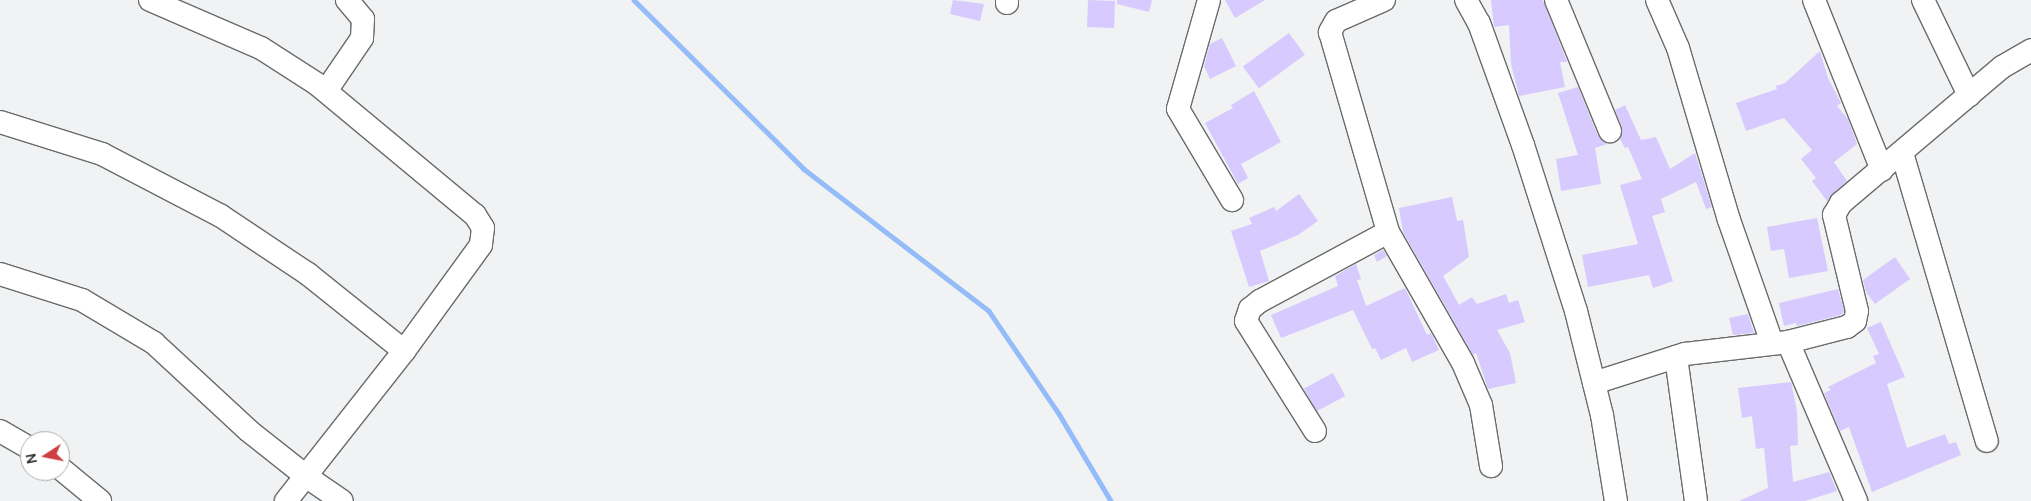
<!DOCTYPE html>
<html>
<head>
<meta charset="utf-8">
<style>
	body { margin:0 }
	#map { position:relative; width:2031px; height:501px; overflow:hidden; background:#f1f2f3; font-family:Manrope,sans-serif }
	div>[style] { position:absolute }
	.stream>* { height:4.5px; margin:-2.25px; padding:0 2.25px; transform-origin:2.25px; border-radius:2.25px; background:#93bcf8 }
	.building>* { inset:0; background:#d6cafe; transform-origin:0 0 }
	.roads { filter:drop-shadow(1px 0 #6a6b6b) drop-shadow(-1px 0 #6a6b6b) drop-shadow(0 1px #6a6b6b) drop-shadow(0 -1px #6a6b6b) }
	.minor>* { height:22px; margin:-11px; padding:0 11px; transform-origin:11px; border-radius:11px; background:#fff }
	span { translate:-50% -50%; white-space:nowrap; text-align:center; line-height:1.15; -webkit-text-stroke:4.5px #fff; paint-order:stroke }
	.north { position:absolute; left:20px; top:431px; width:50px; height:50px; box-sizing:border-box; background:#fff; border:1px solid #acacac; border-radius:50%; rotate:259deg; font-size:14px; font-weight:700; line-height:20px; text-align:center; color:#2f2f30 }
	.north::after { content:''; display:block; margin:auto; width:18px; height:22px; background:#ce3f44; clip-path:polygon(50% 0,100% 100%,50% 72%,0 100%) }
</style>
</head>
<body>
<div id="map">
	<div class="stream">
		<div style="left:634px;top:0;width:240px;rotate:44.8deg"></div>
		<div style="left:804px;top:169px;width:233px;rotate:37.5deg"></div>
		<div style="left:989px;top:311px;width:122px;rotate:55.7deg"></div>
		<div style="left:1058px;top:412px;width:104px;rotate:59.2deg"></div>
	</div>
	<div class="building">
		<div style="clip-path:polygon(953px 0,984px 4px,980px 21px,950px 14px)"></div>
		<div style="left:1088px;top:0;width:27px;height:27px;rotate:2deg"></div>
		<div style="clip-path:polygon(1117px 0,1152px 0,1149px 12px,1117px 4px)"></div>
		<div style="clip-path:polygon(1225px 0,1265px 0,1235px 18px)"></div>
		<div style="clip-path:polygon(1491px 0,1543px 0,1567px 62px,1560px 62px,1565px 87px,1519px 96px,1511px 64px,1509px 25px,1494px 27px)"></div>
		<div style="left:1289px;top:33px;width:27px;height:57px;rotate:54deg"></div>
		<div style="clip-path:polygon(1222px 38px,1236px 66px,1210px 79px,1204px 66px,1210px 44px)"></div>
		<div style="clip-path:polygon(1820px 51px,1828px 78px,1841px 103px,1837px 106px,1848px 119px,1857px 144px,1834px 162px,1847px 181px,1827px 201px,1812px 181px,1816px 178px,1801px 159px,1812px 150px,1784px 118px,1746px 131px,1736px 103px,1777px 89px,1776px 86px,1785px 83px)"></div>
		<div style="clip-path:polygon(1578px 87px,1598px 136px,1607px 144px,1595px 148px,1601px 184px,1561px 191px,1556px 159px,1578px 155px,1558px 93px)"></div>
		<div style="clip-path:polygon(1254px 91px,1281px 142px,1241px 164px,1248px 178px,1238px 184px,1205px 123px,1233px 108px,1231px 105px)"></div>
		<div style="clip-path:polygon(1625px 105px,1641px 140px,1656px 137px,1670px 169px,1695px 153px,1712px 207px,1706px 209px,1696px 182px,1661px 199px,1665px 212px,1652px 216px,1673px 281px,1653px 288px,1649px 275px,1588px 287px,1582px 255px,1638px 244px,1620px 185px,1642px 179px,1628px 147px,1625px 148px,1620px 139px,1622px 126px,1615px 110px)"></div>
		<div style="clip-path:polygon(1299px 194px,1318px 221px,1298px 235px,1260px 251px,1269px 281px,1249px 287px,1231px 231px,1252px 224px,1249px 218px,1274px 207px,1276px 211px)"></div>
		<div style="clip-path:polygon(1452px 197px,1457px 221px,1463px 220px,1469px 257px,1443px 276px,1459px 305px,1472px 297px,1477px 304px,1506px 294px,1509px 303px,1518px 300px,1525px 322px,1497px 330px,1510px 353px,1516px 383px,1488px 389px,1476px 353px,1473px 355px,1403px 232px,1399px 208px)"></div>
		<div style="clip-path:polygon(1817px 218px,1828px 271px,1789px 278px,1784px 249px,1771px 251px,1767px 227px)"></div>
		<div style="clip-path:polygon(1383px 250px,1387px 256px,1377px 262px,1374px 255px)"></div>
		<div style="clip-path:polygon(1895px 257px,1910px 279px,1875px 304px,1866px 292px,1863px 280px)"></div>
		<div style="clip-path:polygon(1356px 264px,1361px 279px,1357px 280px,1366px 306px,1405px 288px,1427px 335px,1431px 333px,1439px 350px,1412px 362px,1406px 348px,1381px 360px,1375px 348px,1372px 349px,1353px 310px,1281px 338px,1271px 315px,1338px 286px,1335px 276px)"></div>
		<div style="clip-path:polygon(1838px 289px,1844px 311px,1841px 315px,1797px 326px,1796px 323px,1784px 326px,1779px 303px)"></div>
		<div style="clip-path:polygon(1748px 314px,1754px 333px,1733px 335px,1729px 318px)"></div>
		<div style="clip-path:polygon(1881px 322px,1905px 377px,1887px 384px,1907px 448px,1945px 434px,1949px 444px,1956px 442px,1961px 455px,1872px 492px,1849px 427px,1840px 431px,1824px 393px,1831px 390px,1828px 387px,1876px 363px,1873px 356px,1879px 354px,1867px 328px)"></div>
		<div style="left:1333px;top:373px;width:26px;height:33px;rotate:62deg"></div>
		<div style="clip-path:polygon(1791px 382px,1797px 411px,1798px 445px,1790px 446px,1793px 482px,1829px 472px,1837px 491px,1805px 501px,1739px 501px,1768px 488px,1764px 448px,1756px 449px,1752px 416px,1742px 418px,1738px 388px)"></div>
	</div>
	<div class="roads">
		<div class="minor">
			<div style="left:150px;top:0;width:121px;rotate:23.4deg"></div>
			<div style="left:261px;top:48px;width:67px;rotate:32.7deg"></div>
			<div style="left:317px;top:84px;width:205px;rotate:39.7deg"></div>
			<div style="left:475px;top:215px;width:15px;rotate:58deg"></div>
			<div style="left:483px;top:228px;width:17px;rotate:97deg"></div>
			<div style="left:481px;top:245px;width:131px;rotate:126deg"></div>
			<div style="left:404px;top:351px;width:191px;rotate:128.2deg"></div>
			<div style="left:1209px;top:0;width:113px;rotate:105.9deg"></div>
			<div style="left:1178px;top:109px;width:106px;rotate:59.3deg"></div>
			<div style="left:1384px;top:0;width:52px;rotate:156.4deg"></div>
			<div style="left:1336px;top:21px;width:13px;rotate:119deg"></div>
			<div style="left:1330px;top:32px;width:208px;rotate:73.8deg"></div>
			<div style="left:1388px;top:232px;width:151px;rotate:60.2deg"></div>
			<div style="left:1463px;top:363px;width:46px;rotate:66.8deg"></div>
			<div style="left:1481px;top:405px;width:62px;rotate:80.7deg"></div>
			<div style="left:1466px;top:0;width:26px;rotate:61deg"></div>
			<div style="left:1479px;top:23px;width:130px;rotate:70.2deg"></div>
			<div style="left:1523px;top:145px;width:174px;rotate:72.3deg"></div>
			<div style="left:1576px;top:311px;width:107px;rotate:76deg"></div>
			<div style="left:1602px;top:415px;width:87px;rotate:80.8deg"></div>
			<div style="left:1556px;top:0;width:142px;rotate:67.6deg"></div>
			<div style="left:1657px;top:0;width:52px;rotate:66.4deg"></div>
			<div style="left:1678px;top:48px;width:179px;rotate:73.5deg"></div>
			<div style="left:1729px;top:220px;width:130px;rotate:70.7deg"></div>
			<div style="left:1814px;top:0;width:183px;rotate:68.2deg"></div>
			<div style="left:1923px;top:0;width:106px;rotate:64.2deg"></div>
			<div style="left:1007px;top:3px;width:3px;rotate:-90deg"></div>
			<div style="left:326px;top:91px;width:64px;rotate:-55.8deg"></div>
			<div style="left:362px;top:38px;width:19px;rotate:-87deg"></div>
			<div style="left:363px;top:19px;width:25px;rotate:-130deg"></div>
			<div style="left:0;top:122px;width:107px;rotate:17.4deg"></div>
			<div style="left:102px;top:154px;width:134px;rotate:27.5deg"></div>
			<div style="left:221px;top:216px;width:105px;rotate:33.7deg"></div>
			<div style="left:308px;top:274px;width:123px;rotate:38.7deg"></div>
			<div style="left:1902px;top:153px;width:300px;rotate:73.6deg"></div>
			<div style="left:0;top:274px;width:86px;rotate:17.6deg"></div>
			<div style="left:82px;top:300px;width:84px;rotate:30.8deg"></div>
			<div style="left:154px;top:343px;width:129px;rotate:42.8deg"></div>
			<div style="left:249px;top:431px;width:74px;rotate:38.4deg"></div>
			<div style="left:307px;top:477px;width:42px;rotate:34.4deg"></div>
			<div style="left:1788px;top:342px;width:173px;rotate:66.8deg"></div>
			<div style="left:1676px;top:357px;width:145px;rotate:82.1deg"></div>
			<div style="left:1594px;top:383px;width:96px;rotate:-17.7deg"></div>
			<div style="left:1685px;top:354px;width:104px;rotate:-6.6deg"></div>
			<div style="left:1788px;top:342px;width:61px;rotate:-14.3deg"></div>
			<div style="left:1847px;top:327px;width:10px;rotate:-37deg"></div>
			<div style="left:1855px;top:321px;width:10px;rotate:-79deg"></div>
			<div style="left:1857px;top:311px;width:99px;rotate:-103.5deg"></div>
			<div style="left:1834px;top:215px;width:14px;rotate:-60deg"></div>
			<div style="left:1841px;top:203px;width:211px;rotate:-40.2deg"></div>
			<div style="left:2002px;top:67px;width:34px;rotate:-30deg"></div>
			<div style="left:0;top:431px;width:34px;rotate:30deg"></div>
			<div style="left:1315px;top:431px;width:130px;rotate:-122.1deg"></div>
			<div style="left:1246px;top:321px;width:13px;rotate:-72deg"></div>
			<div style="left:1250px;top:309px;width:13px;rotate:-39deg"></div>
			<div style="left:1260px;top:301px;width:145px;rotate:-28.3deg"></div>
			<div style="left:60px;top:468px;width:52px;rotate:39.5deg"></div>
		</div>
	</div>
	<div class="north">N</div>
</div>
</body>
</html>
